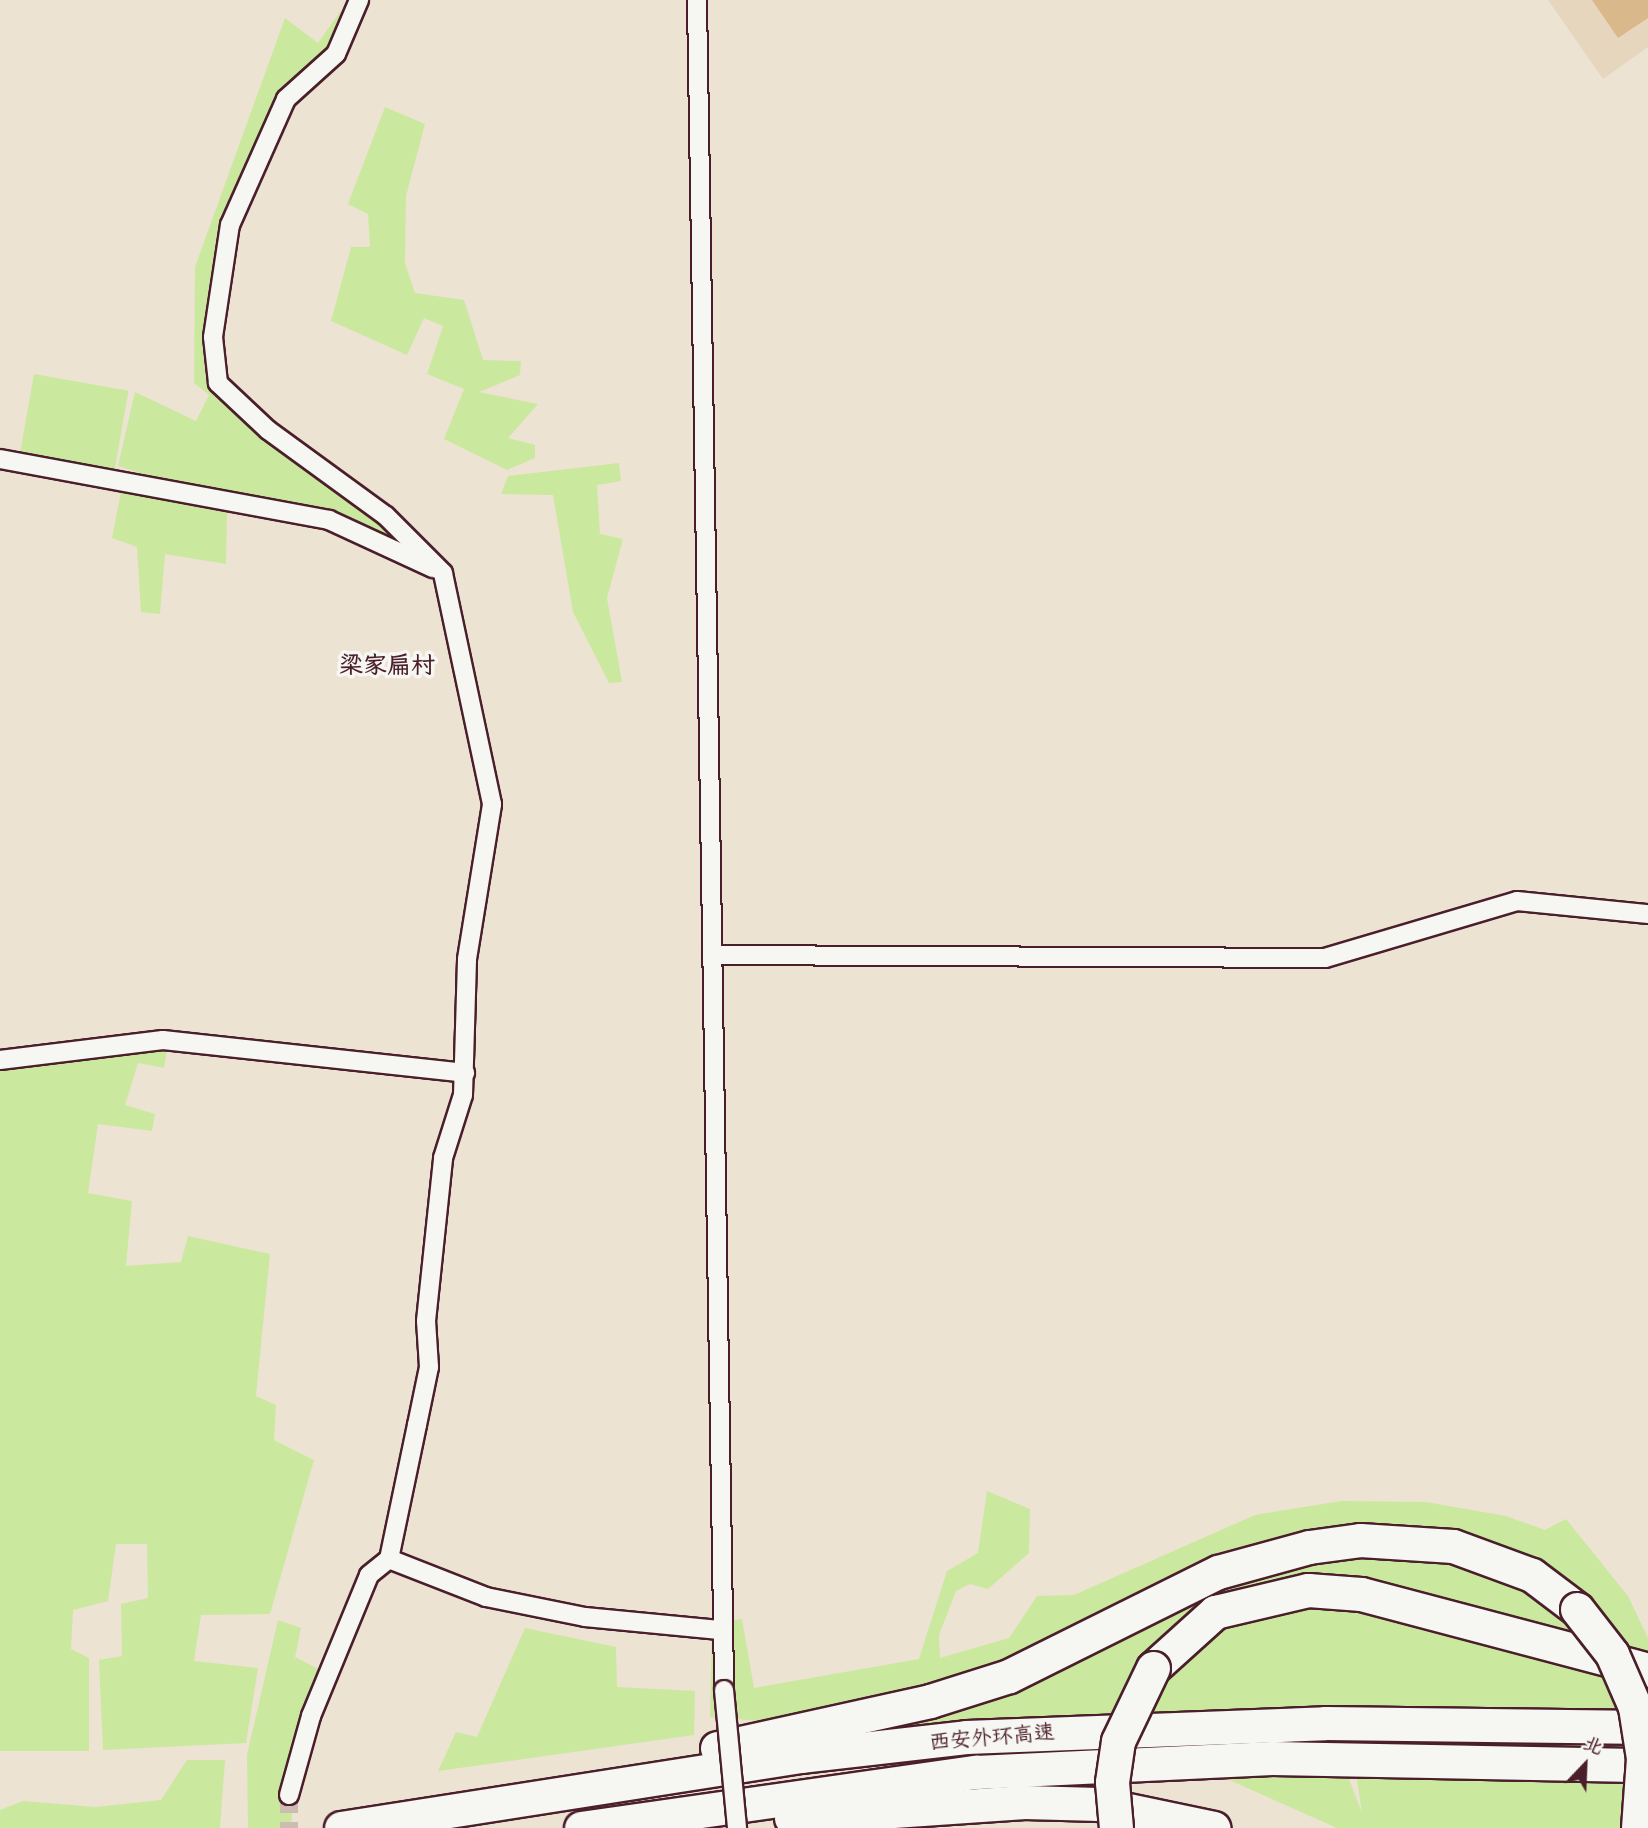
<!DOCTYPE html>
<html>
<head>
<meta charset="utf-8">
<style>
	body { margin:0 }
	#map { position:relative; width:1648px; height:1828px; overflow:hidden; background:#ede3d3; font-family:"Comic Neue","LXGW WenKai TC",sans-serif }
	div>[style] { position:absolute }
	.built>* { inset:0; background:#e7d6be }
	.green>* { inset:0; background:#cbe89f; transform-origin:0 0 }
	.building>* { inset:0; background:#d9b88c }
	.minor-tunnel>* { height:18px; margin-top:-9px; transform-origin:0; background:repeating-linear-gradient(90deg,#ccbcb1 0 18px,transparent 0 27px) }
	.roads { filter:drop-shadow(2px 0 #4a1f2b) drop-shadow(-2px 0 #4a1f2b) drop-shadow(0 2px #4a1f2b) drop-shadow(0 -2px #4a1f2b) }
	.minor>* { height:18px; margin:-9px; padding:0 9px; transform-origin:9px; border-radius:9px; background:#f6f6f2 }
	.motorway>* { height:33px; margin:-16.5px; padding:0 16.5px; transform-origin:16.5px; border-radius:16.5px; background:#f6f6f2 }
	.bridges { filter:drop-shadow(2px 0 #4a1f2b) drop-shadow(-2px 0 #4a1f2b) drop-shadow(0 2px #4a1f2b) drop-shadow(0 -2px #4a1f2b) }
	.minor-bridge>* { height:18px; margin:-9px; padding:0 9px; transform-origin:9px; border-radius:9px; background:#f6f6f2 }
	.motorway-bridge>* { height:33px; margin:-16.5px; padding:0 16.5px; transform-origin:16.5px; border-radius:16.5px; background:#f6f6f2 }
	span { translate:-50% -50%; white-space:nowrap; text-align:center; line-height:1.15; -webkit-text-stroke:7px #f6f6f2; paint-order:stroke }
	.street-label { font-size:21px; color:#4a1f2b }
	.quarter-label { font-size:24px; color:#4a1f2b; font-weight:700 }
	.north { position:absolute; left:1550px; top:1730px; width:70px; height:70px; -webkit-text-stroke:5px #f6f6f2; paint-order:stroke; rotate:23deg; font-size:19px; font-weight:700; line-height:28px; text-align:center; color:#4a1f2b }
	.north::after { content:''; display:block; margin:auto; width:24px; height:32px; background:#4a1f2b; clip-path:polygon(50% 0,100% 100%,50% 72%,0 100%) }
</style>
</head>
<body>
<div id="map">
	<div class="built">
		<div style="clip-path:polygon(1548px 0,1648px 0,1648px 47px,1603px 79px)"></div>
	</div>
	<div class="green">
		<div style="clip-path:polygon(340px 12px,358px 16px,268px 119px,245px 168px,219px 248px,212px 360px,244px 412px,430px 561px,329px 515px,248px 507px,118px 466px,135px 392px,196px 421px,209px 395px,194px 383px,195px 267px,285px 18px,318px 43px)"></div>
		<div style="clip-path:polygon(385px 107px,425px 124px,406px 196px,405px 263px,415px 293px,464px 300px,483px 360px,521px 361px,520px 375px,479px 392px,538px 404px,508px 438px,535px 445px,535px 458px,507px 470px,444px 439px,464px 389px,427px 374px,443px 326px,424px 318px,407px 355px,331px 321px,351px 247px,370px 247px,368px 214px,348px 204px)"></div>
		<div style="left:34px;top:374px;width:96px;height:81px;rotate:10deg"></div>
		<div style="clip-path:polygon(619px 463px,621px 481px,597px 485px,600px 534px,623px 539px,607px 598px,622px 682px,609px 683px,573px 612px,553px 495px,501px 494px,508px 476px)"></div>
		<div style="clip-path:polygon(124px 477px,227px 512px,226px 564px,165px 554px,160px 614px,141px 612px,137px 547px,112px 538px)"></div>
		<div style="clip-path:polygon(169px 1037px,164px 1068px,138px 1063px,125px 1105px,155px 1114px,152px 1131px,98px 1124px,88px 1193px,132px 1201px,126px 1266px,181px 1262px,188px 1236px,270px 1254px,256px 1396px,276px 1405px,274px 1440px,314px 1460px,270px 1614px,201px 1615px,194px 1661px,258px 1668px,246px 1743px,103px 1750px,99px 1660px,122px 1656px,121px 1604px,148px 1598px,147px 1544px,116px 1544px,108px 1601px,73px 1610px,71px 1649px,89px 1658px,89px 1751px,0 1751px,0 1057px)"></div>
		<div style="clip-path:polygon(987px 1491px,1030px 1509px,1029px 1553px,988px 1589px,970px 1584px,956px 1591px,939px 1635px,940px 1658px,1009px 1638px,1037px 1596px,1074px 1595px,1255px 1515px,1341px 1501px,1426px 1502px,1506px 1516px,1545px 1530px,1566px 1519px,1628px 1596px,1648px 1638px,1648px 1828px,1337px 1828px,1200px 1767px,1348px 1776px,1362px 1813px,1355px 1767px,710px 1717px,712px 1623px,742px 1619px,754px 1688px,919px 1659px,947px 1571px,978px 1553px)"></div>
		<div style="clip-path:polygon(278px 1620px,301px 1628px,295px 1657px,328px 1674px,296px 1746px,291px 1828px,248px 1828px,247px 1755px)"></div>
		<div style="clip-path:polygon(525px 1628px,616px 1647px,617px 1687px,695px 1691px,694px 1735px,438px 1771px,456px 1732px,477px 1737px)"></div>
		<div style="clip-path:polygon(187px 1760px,225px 1760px,220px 1828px,0 1828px,0 1810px,23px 1801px,95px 1807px,161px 1800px)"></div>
	</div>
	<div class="building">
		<div style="clip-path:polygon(1592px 0,1648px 0,1648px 18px,1618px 38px)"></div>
	</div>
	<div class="minor-tunnel">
		<div style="left:289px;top:1795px;width:33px;rotate:90deg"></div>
	</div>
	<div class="roads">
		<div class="minor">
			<div style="left:697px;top:0;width:1690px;rotate:89.08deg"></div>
			<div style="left:0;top:459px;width:335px;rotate:10.5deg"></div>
			<div style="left:329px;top:520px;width:115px;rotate:24.8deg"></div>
			<div style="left:712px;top:955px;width:613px;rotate:0.28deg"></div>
			<div style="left:1325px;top:958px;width:200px;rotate:-16.5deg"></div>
			<div style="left:1517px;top:901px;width:132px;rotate:5.7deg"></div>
			<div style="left:0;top:1060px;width:164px;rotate:-7deg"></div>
			<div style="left:163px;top:1040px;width:304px;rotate:6.2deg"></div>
			<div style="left:389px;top:1559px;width:104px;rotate:21.4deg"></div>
			<div style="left:486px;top:1597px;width:101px;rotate:11.4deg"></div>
			<div style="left:585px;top:1617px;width:135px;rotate:5.5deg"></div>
			<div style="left:289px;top:1795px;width:82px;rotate:-74.4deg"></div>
			<div style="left:311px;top:1716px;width:152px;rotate:-67.6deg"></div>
			<div style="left:369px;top:1575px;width:26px;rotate:-39deg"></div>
			<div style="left:389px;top:1559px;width:137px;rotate:-78.2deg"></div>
			<div style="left:417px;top:1425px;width:59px;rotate:-78.3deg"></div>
			<div style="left:429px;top:1367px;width:46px;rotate:-93.7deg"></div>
			<div style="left:426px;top:1321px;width:164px;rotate:-84deg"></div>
			<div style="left:443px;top:1158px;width:66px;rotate:-72.4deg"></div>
			<div style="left:463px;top:1095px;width:136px;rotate:-88.3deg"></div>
			<div style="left:467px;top:959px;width:157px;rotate:-80.8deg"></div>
			<div style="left:492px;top:804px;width:236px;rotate:-102deg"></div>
			<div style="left:443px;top:573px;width:81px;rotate:-135deg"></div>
			<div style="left:386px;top:516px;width:146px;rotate:-143.9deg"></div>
			<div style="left:268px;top:430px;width:69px;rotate:-136.8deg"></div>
			<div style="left:218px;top:383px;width:46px;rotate:-96.2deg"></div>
			<div style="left:213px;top:337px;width:113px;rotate:-81.4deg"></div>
			<div style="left:230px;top:225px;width:138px;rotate:-66deg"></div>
			<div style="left:286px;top:99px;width:67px;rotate:-42deg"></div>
			<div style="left:336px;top:54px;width:59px;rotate:-66.9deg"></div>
		</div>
		<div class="motorway">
			<div style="left:1153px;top:1668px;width:84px;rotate:-42.1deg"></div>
			<div style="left:1215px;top:1612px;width:96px;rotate:-13.3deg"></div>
			<div style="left:1308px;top:1590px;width:53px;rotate:4.3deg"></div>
			<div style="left:1361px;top:1594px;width:297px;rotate:14.8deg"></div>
			<div style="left:717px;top:1748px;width:218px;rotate:-12.4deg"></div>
			<div style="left:930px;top:1701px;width:83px;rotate:-17.6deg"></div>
			<div style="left:1009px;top:1676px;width:233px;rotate:-26.5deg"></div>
			<div style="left:1218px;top:1572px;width:94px;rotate:-15.4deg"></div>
			<div style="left:1309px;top:1547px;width:51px;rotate:-7.8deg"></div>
			<div style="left:1360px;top:1540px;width:93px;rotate:3.7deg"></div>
			<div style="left:1453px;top:1546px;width:84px;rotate:20.2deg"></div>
			<div style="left:1532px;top:1575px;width:56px;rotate:37.1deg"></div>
			<div style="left:791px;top:1818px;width:234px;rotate:-3.9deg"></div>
			<div style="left:1024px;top:1802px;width:75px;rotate:1.5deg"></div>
			<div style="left:1099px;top:1804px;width:117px;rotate:11.8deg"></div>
			<div style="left:341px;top:1828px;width:465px;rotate:-8.9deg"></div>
			<div style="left:800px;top:1756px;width:167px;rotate:-6.5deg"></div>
			<div style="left:966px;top:1737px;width:359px;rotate:-2.2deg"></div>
			<div style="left:1325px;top:1723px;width:323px;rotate:0.7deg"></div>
			<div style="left:581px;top:1828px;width:399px;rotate:-8.1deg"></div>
			<div style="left:976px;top:1772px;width:296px;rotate:-2.7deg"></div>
			<div style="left:1272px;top:1758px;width:376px;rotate:1.1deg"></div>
		</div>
	</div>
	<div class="bridges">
		<div class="minor-bridge">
			<div style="left:724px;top:1690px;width:139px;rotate:84.6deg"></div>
		</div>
		<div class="motorway-bridge">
			<div style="left:1577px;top:1609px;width:57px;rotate:52.1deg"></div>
			<div style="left:1612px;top:1654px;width:58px;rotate:66.5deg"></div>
			<div style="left:1635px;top:1707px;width:52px;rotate:81.1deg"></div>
			<div style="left:1643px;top:1758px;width:70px;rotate:94.1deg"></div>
			<div style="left:1116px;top:1828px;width:46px;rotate:-95deg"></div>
			<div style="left:1112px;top:1782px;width:41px;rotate:-81.7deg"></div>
			<div style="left:1118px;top:1741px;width:81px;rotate:-64.4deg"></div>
		</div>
	</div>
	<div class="street-label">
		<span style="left:992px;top:1737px;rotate:-5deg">西安外环高速</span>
	</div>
	<div class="quarter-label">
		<span style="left:387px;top:666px">梁家扁村</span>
	</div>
	<div class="north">北</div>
</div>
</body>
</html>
